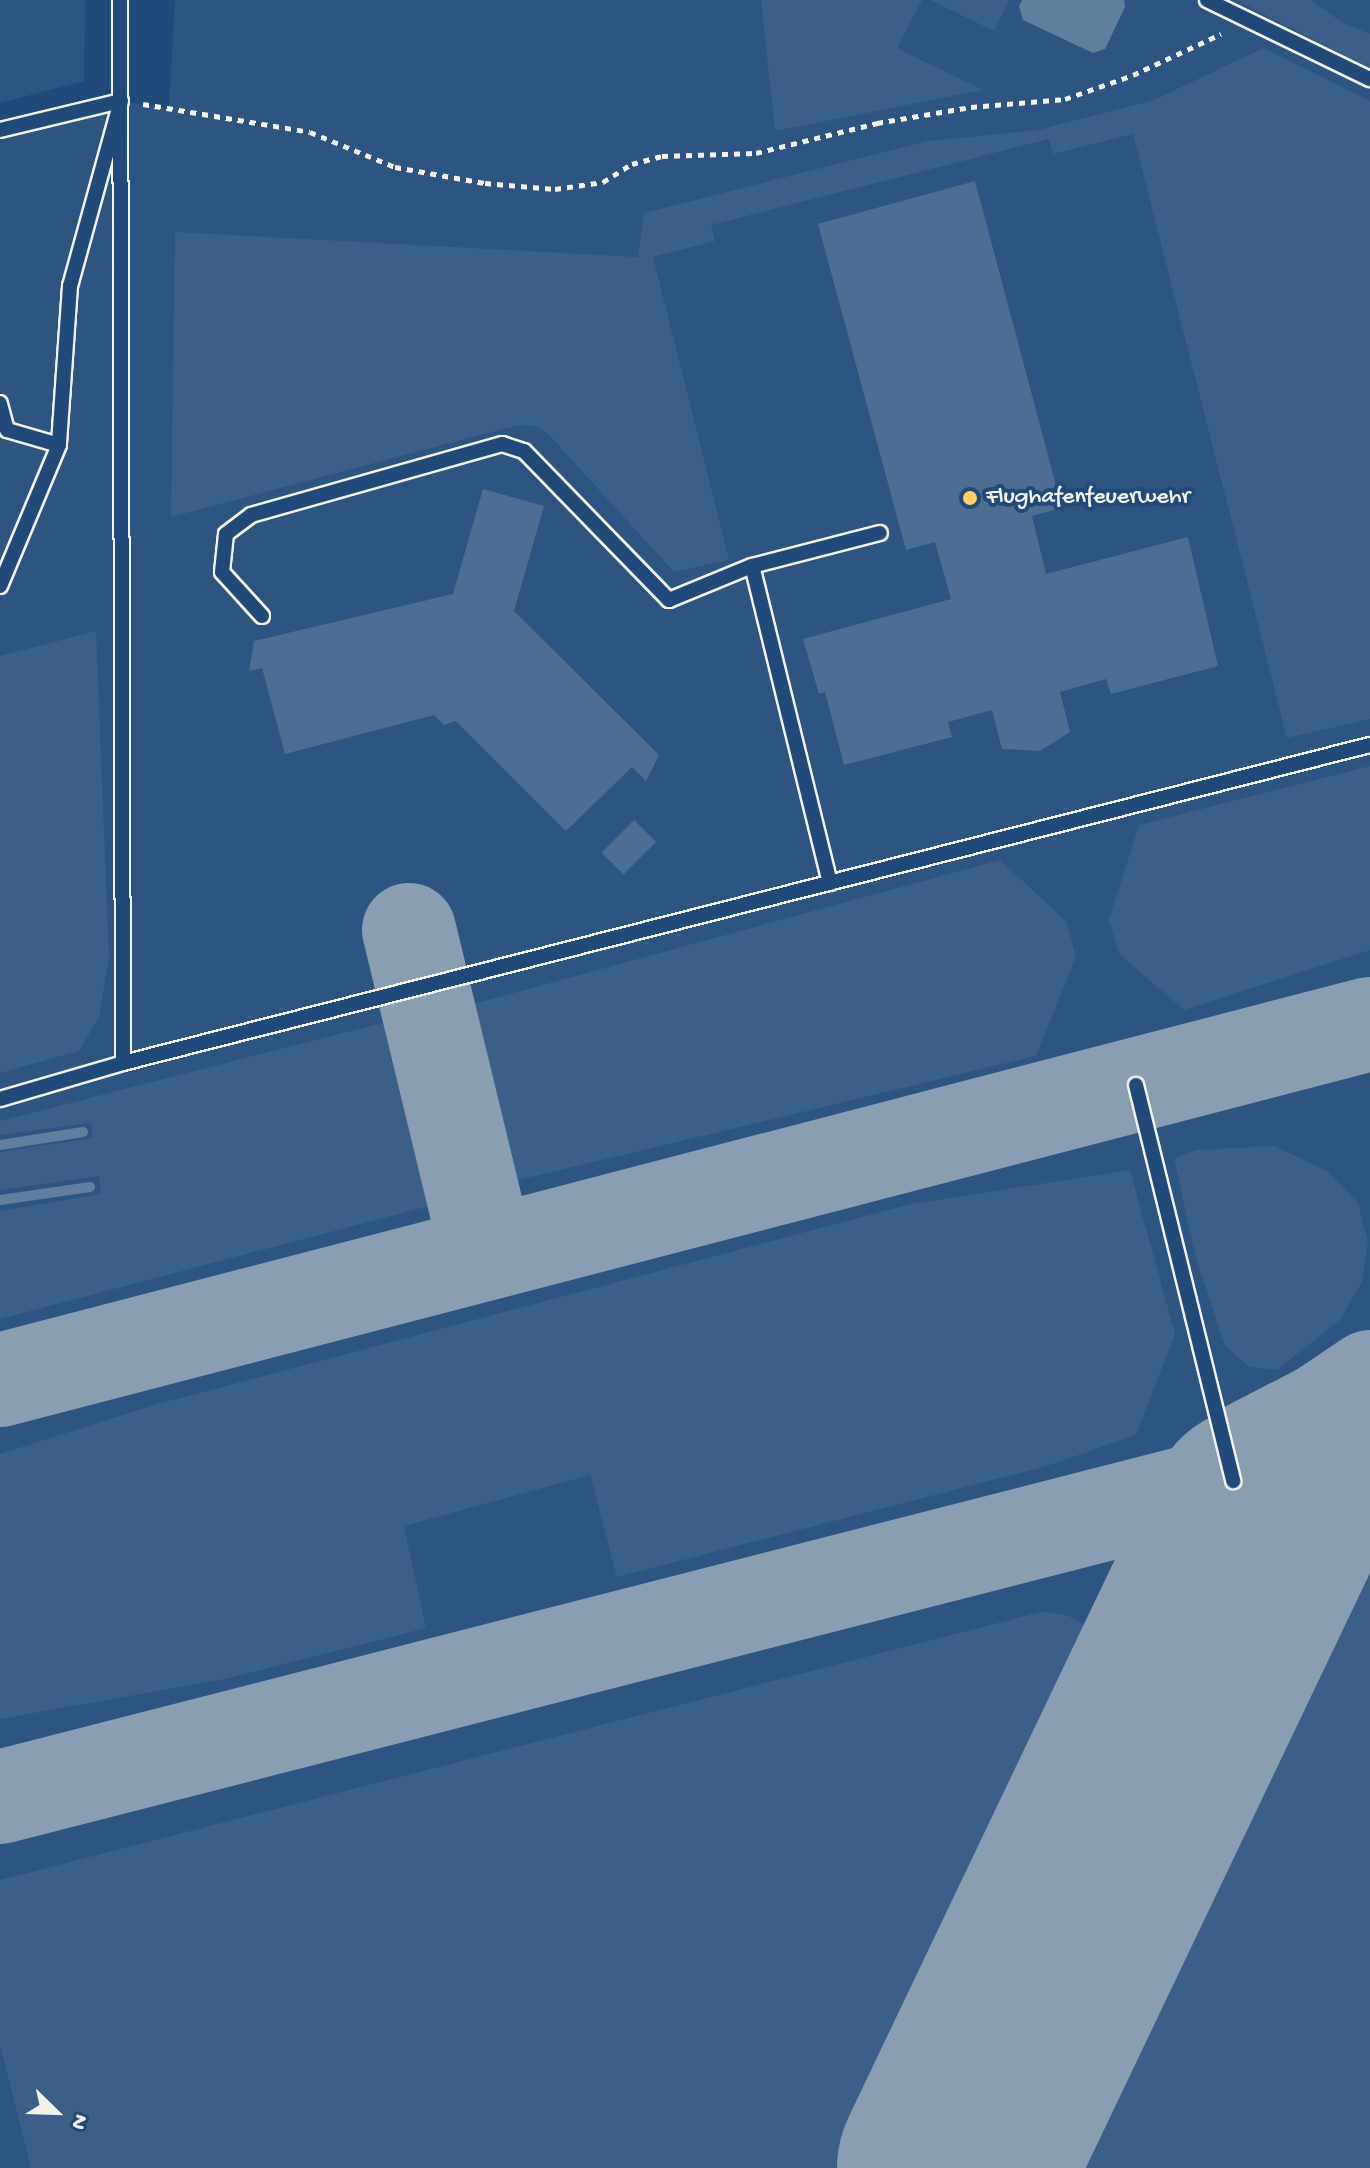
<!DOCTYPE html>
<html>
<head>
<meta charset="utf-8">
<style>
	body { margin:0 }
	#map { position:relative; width:1370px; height:2168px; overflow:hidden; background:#1f4a7a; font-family:"Gochi Hand",sans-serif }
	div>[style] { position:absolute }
	.built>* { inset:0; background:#2d5581 }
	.green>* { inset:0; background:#3a5f88 }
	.water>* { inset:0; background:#627e9d }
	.stream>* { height:10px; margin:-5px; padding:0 5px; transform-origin:5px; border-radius:5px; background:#627e9d }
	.taxiway>* { height:94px; margin:-47px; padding:0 47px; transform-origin:47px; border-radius:47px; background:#8a9eb1 }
	.runway>* { height:236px; margin:-118px; padding:0 118px; transform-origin:118px; border-radius:118px; background:#8a9eb1 }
	.building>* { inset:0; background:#4d6e92; transform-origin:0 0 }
	.path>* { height:5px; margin-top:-2.5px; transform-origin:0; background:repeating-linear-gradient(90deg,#f4f1e8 0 6px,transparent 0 12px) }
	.roads { filter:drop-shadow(2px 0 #f4f1e8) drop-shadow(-2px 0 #f4f1e8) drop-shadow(0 2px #f4f1e8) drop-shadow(0 -2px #f4f1e8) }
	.lane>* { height:14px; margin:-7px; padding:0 7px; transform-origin:7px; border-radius:7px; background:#1f4a7a }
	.dots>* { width:22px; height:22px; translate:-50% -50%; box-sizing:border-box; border:4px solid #1f4a7a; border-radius:50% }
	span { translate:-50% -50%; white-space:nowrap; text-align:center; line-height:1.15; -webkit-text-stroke:8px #1f4a7a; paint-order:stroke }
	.poi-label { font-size:24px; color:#f4f1e8 }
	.left { translate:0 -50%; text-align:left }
	.north { position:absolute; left:16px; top:2072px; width:80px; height:80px; -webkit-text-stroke:6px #1f4a7a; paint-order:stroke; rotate:113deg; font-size:22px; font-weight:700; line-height:32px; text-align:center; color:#f4f1e8 }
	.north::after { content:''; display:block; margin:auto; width:28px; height:36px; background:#f4f1e8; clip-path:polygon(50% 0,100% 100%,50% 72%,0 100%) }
</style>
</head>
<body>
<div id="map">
	<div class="built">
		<div style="clip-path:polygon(0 0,85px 0,84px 81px,0 103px)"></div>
		<div style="clip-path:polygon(175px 0,1370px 0,1370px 2168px,0 2168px,0 130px,121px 101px,169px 108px)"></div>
	</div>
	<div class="green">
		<div style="clip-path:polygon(761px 0,922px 0,897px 48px,983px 90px,775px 131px)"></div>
		<div style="clip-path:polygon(930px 0,1009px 0,994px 31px)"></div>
		<div style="clip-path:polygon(1236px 0,1311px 0,1343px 23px,1370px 34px,1370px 68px)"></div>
		<div style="clip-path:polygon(1263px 48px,1370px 101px,1370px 719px,1287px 738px,1133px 134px,1053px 154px,1049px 139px,711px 225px,715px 241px,653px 257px,729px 560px,674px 572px,550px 436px,536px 426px,518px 425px,171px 517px,175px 232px,638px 257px,644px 213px,928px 141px,1038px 130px,1154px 100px)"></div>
		<div style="clip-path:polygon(96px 631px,109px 957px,99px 1017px,79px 1051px,0 1073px,0 656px)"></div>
		<div style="clip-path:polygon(1370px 766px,1370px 950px,1184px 1010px,1119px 954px,1109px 919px,1139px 825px)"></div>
		<div style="clip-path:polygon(1000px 860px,1066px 921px,1076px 957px,1036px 1056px,498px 1185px,462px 1021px,470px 1005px)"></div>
		<div style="clip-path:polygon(409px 1016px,452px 1200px,0 1319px,0 1211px,101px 1194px,99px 1176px,0 1190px,0 1152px,93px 1138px,91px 1123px,0 1135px,0 1121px)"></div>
		<div style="clip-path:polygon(1274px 1146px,1327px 1171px,1358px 1203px,1368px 1242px,1362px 1282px,1340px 1320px,1277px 1370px,1249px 1367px,1224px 1344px,1195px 1254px,1174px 1159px,1196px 1150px)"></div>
		<div style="clip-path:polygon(1130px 1170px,1175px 1334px,1136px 1435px,1047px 1466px,617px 1577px,590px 1475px,404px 1526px,426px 1628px,225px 1679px,0 1719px,0 1454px,154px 1405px,911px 1204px)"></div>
		<div style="clip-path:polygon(1370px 1519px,1370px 2168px,1027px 2168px,1328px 1530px)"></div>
		<div style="clip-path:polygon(1044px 1611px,1069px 1616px,1100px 1637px,1117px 1671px,1109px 1709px,886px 2168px,31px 2168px,0 2045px,0 1880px)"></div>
	</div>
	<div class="water">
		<div style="clip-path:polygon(1022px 0,1124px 0,1125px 7px,1105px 49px,1093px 53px,1023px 20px,1019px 6px)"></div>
	</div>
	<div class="stream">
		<div style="left:0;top:1145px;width:84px;rotate:-8.9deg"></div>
		<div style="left:0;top:1200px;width:91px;rotate:-8.2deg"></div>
	</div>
	<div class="taxiway">
		<div style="left:409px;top:930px;width:332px;rotate:76.4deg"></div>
		<div style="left:0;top:1380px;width:1415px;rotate:-14.57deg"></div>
		<div style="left:1251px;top:1446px;width:79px;rotate:-27.2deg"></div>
		<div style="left:1321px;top:1410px;width:59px;rotate:-34deg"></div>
		<div style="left:0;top:1797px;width:1414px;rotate:-14.37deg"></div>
	</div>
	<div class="runway">
		<div style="left:955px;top:2168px;width:715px;rotate:-64.47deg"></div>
	</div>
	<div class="building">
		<div style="clip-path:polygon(975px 181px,1062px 508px,1032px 516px,1046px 574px,1188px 537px,1218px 666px,1111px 694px,1106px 679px,1060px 692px,1070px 732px,1040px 751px,1002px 749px,992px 710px,948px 722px,952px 737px,844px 765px,825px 692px,819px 694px,803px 639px,951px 599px,935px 542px,906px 550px,818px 224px)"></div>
		<div style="clip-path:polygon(483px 489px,544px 506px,514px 611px,659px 755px,646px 781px,632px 767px,566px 831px,456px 721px,444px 725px,434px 715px,285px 754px,262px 668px,249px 671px,254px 641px,453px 594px)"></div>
		<div style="left:634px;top:820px;width:31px;height:46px;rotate:45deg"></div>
	</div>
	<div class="path">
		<div style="left:143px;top:104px;width:169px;rotate:9.5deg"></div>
		<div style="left:310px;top:132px;width:92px;rotate:22.4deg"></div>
		<div style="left:395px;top:167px;width:91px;rotate:10.1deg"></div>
		<div style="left:485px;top:183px;width:70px;rotate:4.9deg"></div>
		<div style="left:555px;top:189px;width:49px;rotate:-8.3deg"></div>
		<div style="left:603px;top:182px;width:34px;rotate:-32deg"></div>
		<div style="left:632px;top:164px;width:31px;rotate:-15deg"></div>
		<div style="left:662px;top:156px;width:94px;rotate:-1.8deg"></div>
		<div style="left:756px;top:153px;width:125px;rotate:-13.9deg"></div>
		<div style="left:877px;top:123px;width:95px;rotate:-9.7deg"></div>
		<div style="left:971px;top:107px;width:94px;rotate:-4.9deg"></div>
		<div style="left:1065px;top:99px;width:72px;rotate:-19.4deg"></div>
		<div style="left:1133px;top:75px;width:97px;rotate:-25deg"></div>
	</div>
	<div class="roads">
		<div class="lane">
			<div style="left:120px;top:0;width:1063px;rotate:89.84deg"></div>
			<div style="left:1207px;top:0;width:181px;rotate:25.9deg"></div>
			<div style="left:0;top:130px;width:124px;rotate:-13.5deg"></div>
			<div style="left:121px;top:101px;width:192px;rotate:105.4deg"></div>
			<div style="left:70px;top:286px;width:159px;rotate:94deg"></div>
			<div style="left:59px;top:445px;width:54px;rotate:-163.9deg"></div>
			<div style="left:7px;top:430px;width:28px;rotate:-105deg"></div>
			<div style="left:0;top:586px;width:153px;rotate:-67.3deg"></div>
			<div style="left:262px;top:616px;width:59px;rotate:-132.3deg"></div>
			<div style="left:222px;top:572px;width:38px;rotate:-84deg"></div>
			<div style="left:226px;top:534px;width:31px;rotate:-37deg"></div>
			<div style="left:251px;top:515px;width:261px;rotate:-15.8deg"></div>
			<div style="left:502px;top:444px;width:23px;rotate:18deg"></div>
			<div style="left:524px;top:451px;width:208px;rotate:45.8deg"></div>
			<div style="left:669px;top:600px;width:90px;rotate:-22.3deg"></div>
			<div style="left:830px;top:883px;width:326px;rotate:-103.8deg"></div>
			<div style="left:752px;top:566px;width:132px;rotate:-14.5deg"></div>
			<div style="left:1136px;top:1085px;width:408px;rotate:76.2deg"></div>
			<div style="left:0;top:1099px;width:128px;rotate:-16.3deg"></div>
			<div style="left:123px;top:1063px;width:1287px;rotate:-14.31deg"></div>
		</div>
	</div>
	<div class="dots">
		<div style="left:970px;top:498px;background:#ffd166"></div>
	</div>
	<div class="poi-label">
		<span class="left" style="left:986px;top:498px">Flughafenfeuerwehr</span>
	</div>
	<div class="north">N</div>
</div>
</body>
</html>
